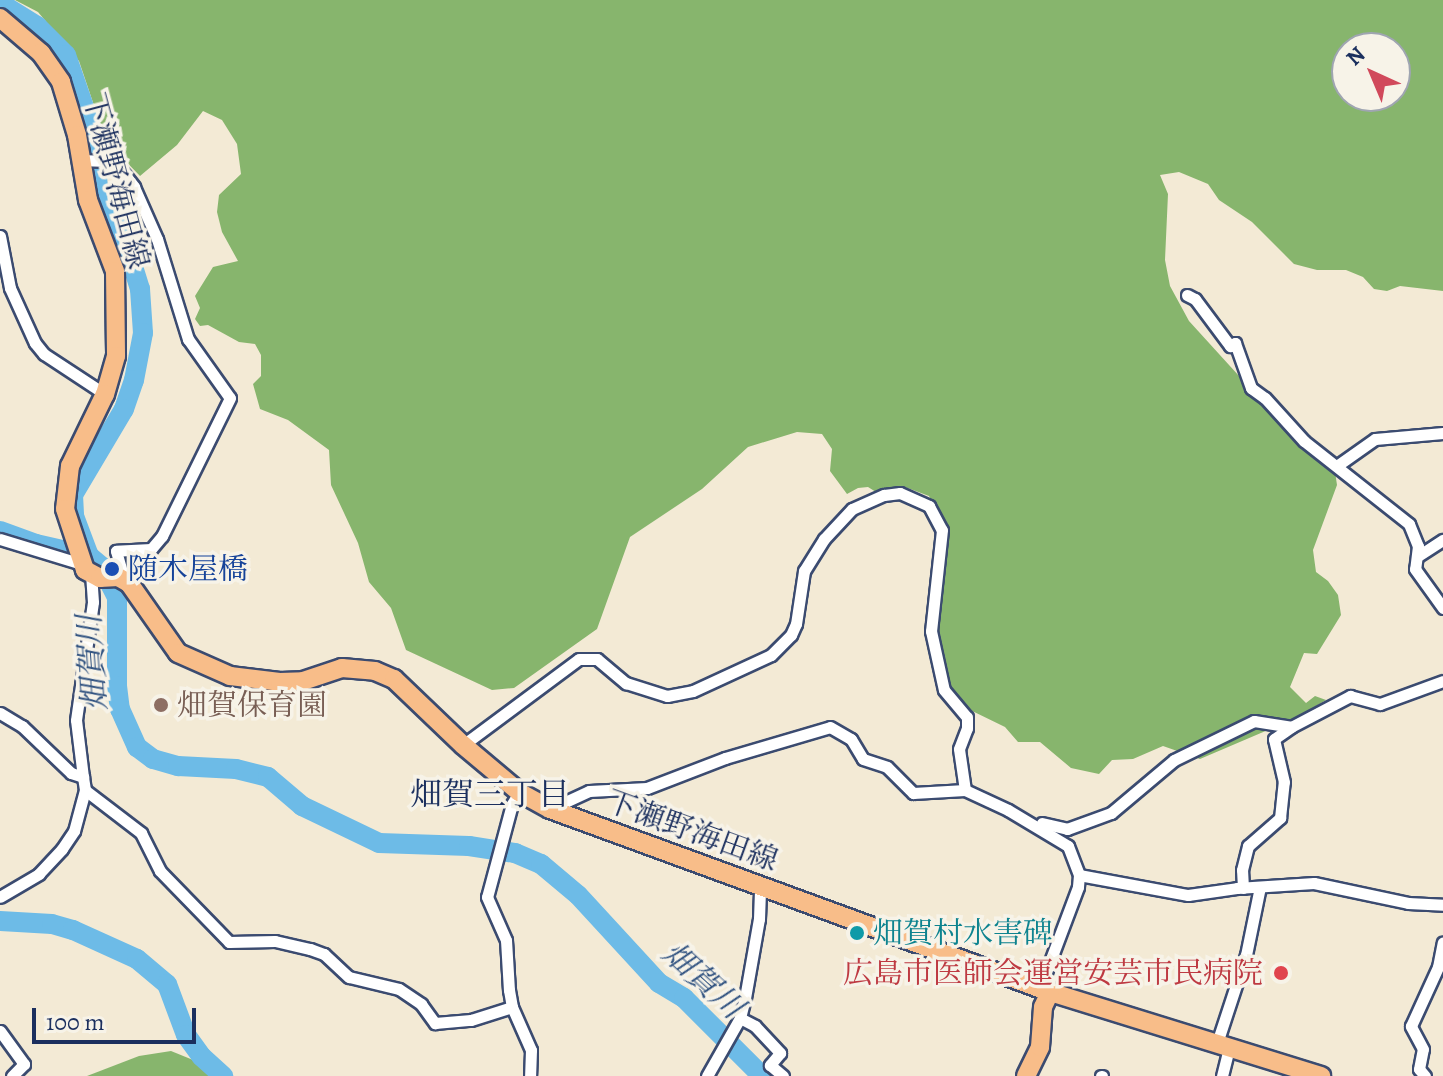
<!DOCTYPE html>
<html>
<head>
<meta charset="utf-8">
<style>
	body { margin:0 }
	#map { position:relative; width:1443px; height:1076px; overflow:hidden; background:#f3ead5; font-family:Alegreya,"Noto Serif JP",serif }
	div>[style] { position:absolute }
	.forest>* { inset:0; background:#87b56d }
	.river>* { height:20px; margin:-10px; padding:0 10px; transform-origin:10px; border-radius:10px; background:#6dbbe7 }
	.roads { filter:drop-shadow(2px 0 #3b4b70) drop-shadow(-2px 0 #3b4b70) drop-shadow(0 2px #3b4b70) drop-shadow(0 -2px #3b4b70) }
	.street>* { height:11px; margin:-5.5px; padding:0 5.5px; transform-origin:5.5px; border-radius:5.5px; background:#fff }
	.primary>* { height:18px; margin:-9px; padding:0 9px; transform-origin:9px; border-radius:9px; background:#f8bd89 }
	.dots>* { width:22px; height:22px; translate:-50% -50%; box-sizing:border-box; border:4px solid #f7f3e8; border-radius:50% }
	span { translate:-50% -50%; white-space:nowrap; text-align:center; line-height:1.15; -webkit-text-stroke:7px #f7f3e8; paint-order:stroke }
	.street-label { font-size:30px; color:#1b2f5e }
	.transit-label { font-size:30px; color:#164399 }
	.left { translate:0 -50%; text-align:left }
	.education-label { font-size:30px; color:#785e54 }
	.culture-label { font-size:30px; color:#0d838f }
	.health-label { font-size:30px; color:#be3a42 }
	.right { translate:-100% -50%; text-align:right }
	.water-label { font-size:32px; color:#305280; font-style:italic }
	.neighbourhood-label { font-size:32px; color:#1b2f5e }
	.north { position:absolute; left:1331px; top:32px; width:80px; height:80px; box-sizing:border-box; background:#f7f3e8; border:2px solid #9fa5b1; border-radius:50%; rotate:316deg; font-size:22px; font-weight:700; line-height:32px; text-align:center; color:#1b2f5e }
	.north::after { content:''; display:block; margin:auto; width:28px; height:36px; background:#d1495b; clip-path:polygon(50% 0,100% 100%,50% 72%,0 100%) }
	.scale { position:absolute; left:32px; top:1008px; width:164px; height:36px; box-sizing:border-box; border:4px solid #1b2f5e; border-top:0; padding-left:10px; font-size:24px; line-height:28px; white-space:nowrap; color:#1b2f5e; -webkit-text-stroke:6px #f7f3e8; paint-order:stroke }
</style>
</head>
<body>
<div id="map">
	<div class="forest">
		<div style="clip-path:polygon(evenodd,15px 0,1443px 0,1443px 291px,1400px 286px,1387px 291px,1374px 289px,1363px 277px,1346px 270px,1317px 270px,1294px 264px,1252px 222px,1219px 200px,1208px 184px,1179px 172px,1160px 175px,1168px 194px,1165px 260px,1170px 286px,1189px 321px,1309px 453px,1334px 465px,1337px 485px,1313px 550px,1316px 572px,1328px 581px,1338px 595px,1341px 615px,1317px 654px,1304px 653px,1290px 687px,1306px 703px,1315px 696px,1326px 700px,1296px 718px,1200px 759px,1163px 746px,1133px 759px,1112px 760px,1099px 774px,1071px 768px,1040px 742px,1018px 742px,1005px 727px,964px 707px,943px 673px,935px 596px,947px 531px,929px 496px,905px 487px,876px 492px,868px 487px,858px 488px,847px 494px,830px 471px,832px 449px,822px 434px,797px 432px,748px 447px,702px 489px,630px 537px,597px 629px,514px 688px,492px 690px,406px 650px,391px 608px,369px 582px,358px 543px,331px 485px,329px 450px,288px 420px,260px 409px,253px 384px,261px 376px,261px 355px,255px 344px,239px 342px,208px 325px,200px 326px,195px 319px,200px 308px,195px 296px,213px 267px,238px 261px,222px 232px,217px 212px,219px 195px,241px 174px,237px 144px,222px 120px,203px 111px,177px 145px,140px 176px,106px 141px,79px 61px,38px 12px,15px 0,1347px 48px,1395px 48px,1395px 96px,1347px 96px,1347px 48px)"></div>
		<div style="clip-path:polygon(171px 1051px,198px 1062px,215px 1076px,87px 1076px,139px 1056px)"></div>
	</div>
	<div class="river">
		<div style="left:0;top:3px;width:44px;rotate:31.9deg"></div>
		<div style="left:37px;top:26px;width:41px;rotate:45deg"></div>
		<div style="left:66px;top:55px;width:83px;rotate:70.9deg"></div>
		<div style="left:93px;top:133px;width:55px;rotate:84.8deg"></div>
		<div style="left:98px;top:188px;width:49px;rotate:60.8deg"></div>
		<div style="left:122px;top:231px;width:61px;rotate:72.8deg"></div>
		<div style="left:140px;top:289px;width:44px;rotate:86.1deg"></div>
		<div style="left:143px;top:333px;width:48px;rotate:100.8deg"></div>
		<div style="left:134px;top:380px;width:31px;rotate:109deg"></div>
		<div style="left:124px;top:409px;width:100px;rotate:120.7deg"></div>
		<div style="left:73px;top:495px;width:21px;rotate:87deg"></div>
		<div style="left:74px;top:516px;width:43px;rotate:69.4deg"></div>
		<div style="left:89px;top:556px;width:16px;rotate:40deg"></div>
		<div style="left:101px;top:566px;width:35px;rotate:63deg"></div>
		<div style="left:117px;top:597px;width:89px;rotate:90deg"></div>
		<div style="left:117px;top:686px;width:23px;rotate:83deg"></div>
		<div style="left:120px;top:709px;width:42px;rotate:65.9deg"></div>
		<div style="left:137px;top:747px;width:20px;rotate:37deg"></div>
		<div style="left:153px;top:759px;width:26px;rotate:16deg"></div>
		<div style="left:178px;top:766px;width:58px;rotate:3deg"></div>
		<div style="left:236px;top:769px;width:33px;rotate:14deg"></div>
		<div style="left:268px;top:777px;width:45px;rotate:40.5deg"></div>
		<div style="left:302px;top:806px;width:85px;rotate:25.7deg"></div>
		<div style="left:379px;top:843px;width:90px;rotate:1.9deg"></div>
		<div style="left:469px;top:846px;width:47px;rotate:8.7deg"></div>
		<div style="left:515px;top:853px;width:28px;rotate:23deg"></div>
		<div style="left:541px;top:864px;width:48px;rotate:40deg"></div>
		<div style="left:578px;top:895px;width:120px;rotate:47.4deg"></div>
		<div style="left:659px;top:983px;width:29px;rotate:31deg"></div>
		<div style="left:684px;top:998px;width:110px;rotate:45deg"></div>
		<div style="left:0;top:531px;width:38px;rotate:20deg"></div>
		<div style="left:36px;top:544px;width:54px;rotate:12.8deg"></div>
		<div style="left:0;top:921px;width:52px;rotate:3.3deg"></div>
		<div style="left:52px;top:924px;width:22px;rotate:16deg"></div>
		<div style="left:73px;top:930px;width:70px;rotate:24.4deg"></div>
		<div style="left:137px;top:959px;width:39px;rotate:40deg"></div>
		<div style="left:167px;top:984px;width:54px;rotate:69.6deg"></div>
		<div style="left:186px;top:1035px;width:26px;rotate:54deg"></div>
		<div style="left:201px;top:1056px;width:30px;rotate:42deg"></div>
	</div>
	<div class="roads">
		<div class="street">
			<div style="left:80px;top:160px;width:34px;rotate:2deg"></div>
			<div style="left:114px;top:161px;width:33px;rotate:52deg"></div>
			<div style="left:134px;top:187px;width:57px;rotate:66.1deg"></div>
			<div style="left:157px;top:239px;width:105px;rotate:72.8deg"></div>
			<div style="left:188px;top:339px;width:72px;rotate:54.6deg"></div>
			<div style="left:230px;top:398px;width:154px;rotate:116.2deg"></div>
			<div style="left:162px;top:536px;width:17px;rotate:130deg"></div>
			<div style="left:151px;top:549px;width:35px;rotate:177deg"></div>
			<div style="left:116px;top:551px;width:29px;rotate:74deg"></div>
			<div style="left:0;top:236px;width:53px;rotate:79.1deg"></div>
			<div style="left:10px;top:288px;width:60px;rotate:65.6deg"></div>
			<div style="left:35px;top:343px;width:14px;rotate:51deg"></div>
			<div style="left:44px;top:354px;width:73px;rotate:33.3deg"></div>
			<div style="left:1187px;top:295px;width:9px;rotate:27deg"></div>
			<div style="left:1195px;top:299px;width:59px;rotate:53.3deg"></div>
			<div style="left:1230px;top:346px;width:6px;rotate:-31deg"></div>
			<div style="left:1235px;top:343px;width:48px;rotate:70.4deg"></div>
			<div style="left:1251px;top:388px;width:17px;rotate:36deg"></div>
			<div style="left:1265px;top:398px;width:58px;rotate:47.8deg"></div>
			<div style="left:1304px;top:441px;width:134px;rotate:38.3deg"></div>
			<div style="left:1409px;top:524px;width:24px;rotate:68deg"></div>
			<div style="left:1418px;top:546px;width:23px;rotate:97deg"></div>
			<div style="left:1415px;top:569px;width:48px;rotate:54.3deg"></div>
			<div style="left:1338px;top:465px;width:45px;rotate:-35.1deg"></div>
			<div style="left:1375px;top:439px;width:68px;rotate:-5deg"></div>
			<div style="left:0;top:539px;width:86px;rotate:17deg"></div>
			<div style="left:1418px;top:556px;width:30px;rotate:-33deg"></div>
			<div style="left:0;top:713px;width:26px;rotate:31deg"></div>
			<div style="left:22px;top:726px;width:68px;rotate:43.8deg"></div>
			<div style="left:71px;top:773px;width:13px;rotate:18deg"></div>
			<div style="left:83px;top:777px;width:13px;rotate:81deg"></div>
			<div style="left:85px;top:790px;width:42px;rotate:105deg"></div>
			<div style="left:74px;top:831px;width:22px;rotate:124deg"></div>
			<div style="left:62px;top:849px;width:34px;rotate:133deg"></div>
			<div style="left:39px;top:874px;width:45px;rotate:149.5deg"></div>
			<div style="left:463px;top:745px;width:144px;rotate:-36.6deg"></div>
			<div style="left:579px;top:659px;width:18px"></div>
			<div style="left:597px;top:659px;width:38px;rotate:40deg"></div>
			<div style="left:626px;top:683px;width:43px;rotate:17.6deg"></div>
			<div style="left:667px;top:696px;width:26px;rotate:-11deg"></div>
			<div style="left:693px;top:691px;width:86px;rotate:-24.8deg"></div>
			<div style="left:771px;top:655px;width:28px;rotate:-45deg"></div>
			<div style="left:791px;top:635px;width:12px;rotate:-66deg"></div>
			<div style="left:796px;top:624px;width:54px;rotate:-81.4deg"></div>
			<div style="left:804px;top:571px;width:38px;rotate:-58deg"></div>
			<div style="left:824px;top:539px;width:41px;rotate:-47deg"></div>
			<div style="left:852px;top:509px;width:35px;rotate:-24deg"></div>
			<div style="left:884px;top:495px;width:16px;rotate:-7deg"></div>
			<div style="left:900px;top:493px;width:32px;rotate:24deg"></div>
			<div style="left:929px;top:506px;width:27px;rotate:62deg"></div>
			<div style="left:942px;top:530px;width:102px;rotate:96.2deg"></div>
			<div style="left:931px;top:631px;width:60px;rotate:77.6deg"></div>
			<div style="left:944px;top:690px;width:35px;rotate:50deg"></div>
			<div style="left:967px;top:717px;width:11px;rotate:90deg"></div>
			<div style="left:967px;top:728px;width:22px;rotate:111deg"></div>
			<div style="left:959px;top:749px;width:41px;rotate:81.7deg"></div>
			<div style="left:83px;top:777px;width:57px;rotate:-97deg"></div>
			<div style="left:76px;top:720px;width:119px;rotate:-81.8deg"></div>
			<div style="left:93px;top:602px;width:27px;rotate:-94deg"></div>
			<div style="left:85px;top:790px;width:71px;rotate:37.5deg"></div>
			<div style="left:141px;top:833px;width:42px;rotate:63.4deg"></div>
			<div style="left:160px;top:871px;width:99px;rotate:45.8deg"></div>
			<div style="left:229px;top:942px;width:46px;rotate:-1.2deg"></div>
			<div style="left:275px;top:941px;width:36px;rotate:13deg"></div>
			<div style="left:310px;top:949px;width:15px;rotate:20deg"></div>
			<div style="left:324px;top:954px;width:34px;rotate:43deg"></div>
			<div style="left:349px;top:977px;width:51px;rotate:13.5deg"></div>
			<div style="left:399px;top:989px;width:27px;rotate:34deg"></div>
			<div style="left:421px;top:1004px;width:24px;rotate:54deg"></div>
			<div style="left:435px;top:1023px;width:36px;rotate:-5deg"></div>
			<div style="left:471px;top:1020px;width:43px;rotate:-17.6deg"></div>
			<div style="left:519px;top:792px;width:14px;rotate:120deg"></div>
			<div style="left:512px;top:804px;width:96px;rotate:105deg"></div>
			<div style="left:487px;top:897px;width:47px;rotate:66.2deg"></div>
			<div style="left:506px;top:940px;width:50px;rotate:86.6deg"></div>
			<div style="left:509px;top:990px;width:17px;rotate:80deg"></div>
			<div style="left:512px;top:1007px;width:47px;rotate:66.2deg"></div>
			<div style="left:531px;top:1050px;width:26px;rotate:92deg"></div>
			<div style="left:550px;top:809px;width:43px;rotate:-24.8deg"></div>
			<div style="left:589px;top:791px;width:58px;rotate:-3deg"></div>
			<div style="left:647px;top:788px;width:84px;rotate:-21deg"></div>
			<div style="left:725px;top:758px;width:109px;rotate:-16.4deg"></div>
			<div style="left:830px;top:727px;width:24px;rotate:30deg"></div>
			<div style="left:851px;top:739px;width:23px;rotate:59deg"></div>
			<div style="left:863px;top:759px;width:25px;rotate:18deg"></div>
			<div style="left:887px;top:767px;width:37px;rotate:45deg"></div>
			<div style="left:913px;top:793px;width:52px;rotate:-3.3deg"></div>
			<div style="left:965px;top:790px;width:47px;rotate:24.9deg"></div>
			<div style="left:1008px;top:810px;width:70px;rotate:31deg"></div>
			<div style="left:1068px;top:846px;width:31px;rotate:69deg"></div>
			<div style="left:1079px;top:875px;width:12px;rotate:95deg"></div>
			<div style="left:1078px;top:887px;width:108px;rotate:110.6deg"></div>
			<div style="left:1042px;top:823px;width:26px;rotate:13deg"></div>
			<div style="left:1067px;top:829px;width:47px;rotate:-20deg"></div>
			<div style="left:1111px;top:813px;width:82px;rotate:-40.1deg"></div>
			<div style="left:1174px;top:760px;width:89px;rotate:-26deg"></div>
			<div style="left:1254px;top:721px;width:37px;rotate:9deg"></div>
			<div style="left:1291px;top:727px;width:67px;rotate:-27.7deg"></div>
			<div style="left:1350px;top:696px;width:31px;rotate:15deg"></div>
			<div style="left:1380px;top:704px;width:67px;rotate:-20.1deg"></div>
			<div style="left:1079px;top:875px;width:111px;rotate:10.4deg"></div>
			<div style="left:1188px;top:895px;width:49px;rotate:-8.1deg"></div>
			<div style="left:1237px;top:888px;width:77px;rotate:-3.7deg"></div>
			<div style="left:1314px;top:883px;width:96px;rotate:12deg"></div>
			<div style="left:1408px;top:903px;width:35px;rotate:3deg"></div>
			<div style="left:1243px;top:888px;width:18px;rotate:-93deg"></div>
			<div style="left:1242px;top:870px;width:25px;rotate:-76deg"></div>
			<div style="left:1248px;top:846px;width:43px;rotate:-41.2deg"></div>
			<div style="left:1280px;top:818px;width:36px;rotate:-84deg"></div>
			<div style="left:1284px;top:782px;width:44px;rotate:-103.1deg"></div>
			<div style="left:1274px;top:739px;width:21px;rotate:-35deg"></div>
			<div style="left:740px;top:1018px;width:17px;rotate:28deg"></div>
			<div style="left:755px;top:1026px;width:37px;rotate:47deg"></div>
			<div style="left:780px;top:1053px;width:16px;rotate:130deg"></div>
			<div style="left:770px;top:1065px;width:17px;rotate:40deg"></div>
			<div style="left:0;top:1031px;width:41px;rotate:54deg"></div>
			<div style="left:24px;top:1064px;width:17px;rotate:135deg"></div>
			<div style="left:1217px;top:1043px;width:93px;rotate:-71.8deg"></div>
			<div style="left:1246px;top:955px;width:69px;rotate:-78.4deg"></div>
			<div style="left:707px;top:1076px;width:67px;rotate:-60.4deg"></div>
			<div style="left:740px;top:1018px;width:21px;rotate:-76deg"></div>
			<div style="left:745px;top:998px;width:80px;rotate:-80deg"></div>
			<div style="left:759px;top:919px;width:33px;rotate:-88deg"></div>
			<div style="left:1101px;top:1076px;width:1px"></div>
			<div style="left:1222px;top:1076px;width:30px;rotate:-76deg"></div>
			<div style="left:1425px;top:1076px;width:9px;rotate:-131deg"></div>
			<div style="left:1419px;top:1069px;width:20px;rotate:-79deg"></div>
			<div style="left:1423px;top:1049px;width:26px;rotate:-118deg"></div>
			<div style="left:1411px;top:1026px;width:65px;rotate:-65.4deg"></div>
			<div style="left:1438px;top:967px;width:25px;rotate:-79deg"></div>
		</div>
		<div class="primary">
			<div style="left:0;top:18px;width:54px;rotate:40.5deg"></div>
			<div style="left:41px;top:53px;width:35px;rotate:55deg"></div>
			<div style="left:61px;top:82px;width:55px;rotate:73.2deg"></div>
			<div style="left:77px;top:135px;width:66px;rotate:80.4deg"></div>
			<div style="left:88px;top:200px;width:76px;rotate:69.2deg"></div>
			<div style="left:115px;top:271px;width:85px;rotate:89.3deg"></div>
			<div style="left:116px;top:356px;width:40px;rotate:106deg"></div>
			<div style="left:105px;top:394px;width:80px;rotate:115.9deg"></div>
			<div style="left:70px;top:466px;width:43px;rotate:96.6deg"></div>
			<div style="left:65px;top:509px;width:64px;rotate:71.8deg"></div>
			<div style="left:85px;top:570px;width:17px;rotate:28deg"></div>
			<div style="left:100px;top:578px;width:18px;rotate:-3deg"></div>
			<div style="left:118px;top:577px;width:13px;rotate:29deg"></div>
			<div style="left:129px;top:583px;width:85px;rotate:55deg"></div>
			<div style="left:178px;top:653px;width:57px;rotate:23.9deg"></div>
			<div style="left:230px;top:676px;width:50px;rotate:6.8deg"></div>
			<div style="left:280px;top:682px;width:23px;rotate:-2deg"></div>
			<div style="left:303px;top:681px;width:41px;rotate:-18.4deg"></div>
			<div style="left:342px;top:668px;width:33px;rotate:5deg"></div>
			<div style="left:375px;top:671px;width:21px;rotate:23deg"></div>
			<div style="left:394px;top:679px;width:95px;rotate:43.7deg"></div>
			<div style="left:463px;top:745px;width:73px;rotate:40deg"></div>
			<div style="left:519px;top:792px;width:35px;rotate:29deg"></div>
			<div style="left:550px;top:809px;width:532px;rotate:20.1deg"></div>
			<div style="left:1050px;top:992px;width:284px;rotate:17.2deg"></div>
			<div style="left:1026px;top:1076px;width:32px;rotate:-64deg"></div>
			<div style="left:1040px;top:1047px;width:40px;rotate:-85.7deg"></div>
			<div style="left:1043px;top:1007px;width:17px;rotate:-65deg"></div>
		</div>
	</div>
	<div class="dots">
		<div style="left:112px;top:569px;background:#1a4fb4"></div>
		<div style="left:161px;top:705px;background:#8d6e63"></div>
		<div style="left:857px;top:933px;background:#0f9aa8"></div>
		<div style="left:1281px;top:973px;background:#e0444e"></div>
	</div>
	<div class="street-label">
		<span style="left:116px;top:181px;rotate:75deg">下瀬野海田線</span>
		<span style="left:692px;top:831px;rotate:20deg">下瀬野海田線</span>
	</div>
	<div class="transit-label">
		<span class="left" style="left:128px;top:569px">随木屋橋</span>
	</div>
	<div class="education-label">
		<span class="left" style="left:177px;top:705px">畑賀保育園</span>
	</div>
	<div class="culture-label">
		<span class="left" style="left:873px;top:933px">畑賀村水害碑</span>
	</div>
	<div class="health-label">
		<span class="right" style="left:1263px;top:973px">広島市医師会運営安芸市民病院</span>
	</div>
	<div class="water-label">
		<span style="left:92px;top:663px;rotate:-94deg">畑賀川</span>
		<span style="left:703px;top:980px;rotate:42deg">畑賀川</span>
	</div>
	<div class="neighbourhood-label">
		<span style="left:490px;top:794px">畑賀三丁目</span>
	</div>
	<div class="north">N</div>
	<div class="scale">100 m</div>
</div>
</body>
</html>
